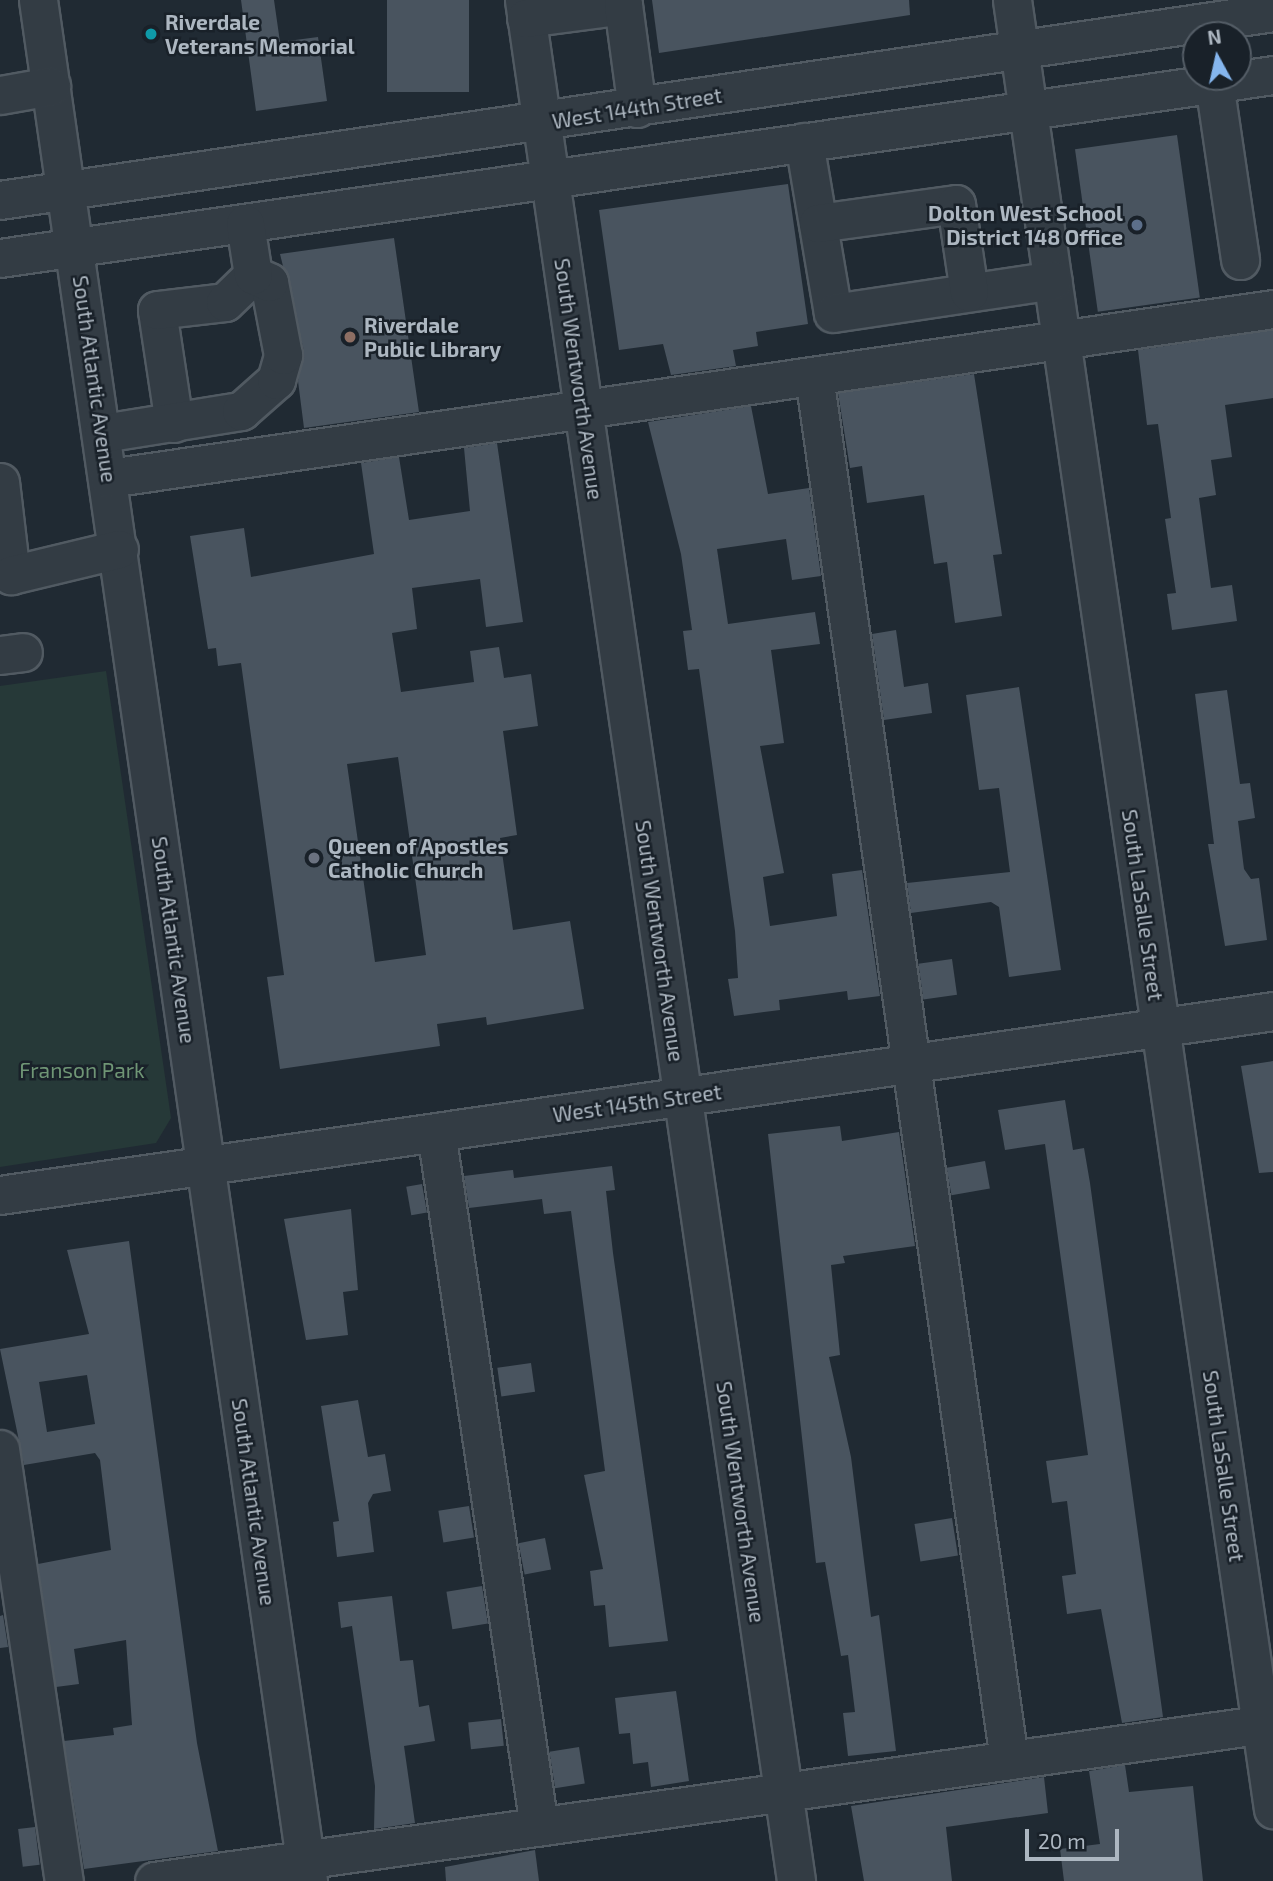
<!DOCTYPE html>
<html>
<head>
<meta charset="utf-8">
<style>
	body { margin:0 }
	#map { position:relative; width:1273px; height:1881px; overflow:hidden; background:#202a33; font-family:"Exo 2",sans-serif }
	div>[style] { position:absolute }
	.green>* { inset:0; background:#263938 }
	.building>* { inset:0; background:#49545f; transform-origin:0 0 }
	.roads { filter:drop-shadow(2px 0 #515a62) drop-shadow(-2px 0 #515a62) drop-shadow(0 2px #515a62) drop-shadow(0 -2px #515a62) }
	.minor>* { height:37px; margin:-18.5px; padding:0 18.5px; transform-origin:18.5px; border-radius:18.5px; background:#333c44 }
	.dots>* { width:19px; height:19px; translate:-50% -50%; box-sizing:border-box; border:4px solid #192129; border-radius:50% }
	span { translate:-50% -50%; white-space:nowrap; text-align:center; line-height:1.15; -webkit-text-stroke:5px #192129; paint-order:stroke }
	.poi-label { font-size:21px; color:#adb7c1; font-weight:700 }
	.left { translate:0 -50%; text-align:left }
	.right { translate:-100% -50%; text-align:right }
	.street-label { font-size:21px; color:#adb7c1 }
	.park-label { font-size:21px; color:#6f9575 }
	.north { position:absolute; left:1182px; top:21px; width:70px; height:70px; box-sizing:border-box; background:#192129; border:2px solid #545d66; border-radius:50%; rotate:352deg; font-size:19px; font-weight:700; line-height:28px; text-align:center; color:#adb7c1 }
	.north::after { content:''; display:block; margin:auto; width:24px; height:32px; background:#85b6ee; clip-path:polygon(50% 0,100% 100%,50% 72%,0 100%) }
	.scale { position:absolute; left:1025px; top:1829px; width:94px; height:32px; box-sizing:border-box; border:4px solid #adb7c1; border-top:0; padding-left:9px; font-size:21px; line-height:24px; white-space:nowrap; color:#adb7c1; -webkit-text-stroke:5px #192129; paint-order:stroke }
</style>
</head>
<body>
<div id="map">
	<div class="green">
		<div style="clip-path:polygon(106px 671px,171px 1118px,156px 1143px,0 1167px,0 686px)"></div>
	</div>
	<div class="building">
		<div style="clip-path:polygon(241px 0,274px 0,280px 42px,318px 37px,327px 101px,256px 111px)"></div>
		<div style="left:387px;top:0;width:82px;height:92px"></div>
		<div style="clip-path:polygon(652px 0,909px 0,910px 15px,659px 53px)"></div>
		<div style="left:1177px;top:135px;width:164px;height:103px;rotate:82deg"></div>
		<div style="clip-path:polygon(788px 184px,808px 324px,756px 332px,758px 346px,733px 350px,736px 366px,671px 375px,663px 344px,619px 350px,599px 210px)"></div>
		<div style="clip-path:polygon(394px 238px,419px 412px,304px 428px,298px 381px,304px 351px,280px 254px)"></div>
		<div style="clip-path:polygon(1273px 330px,1273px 398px,1225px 405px,1232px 457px,1211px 460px,1216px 495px,1199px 498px,1211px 588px,1232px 585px,1237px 621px,1172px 630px,1167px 594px,1176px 593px,1165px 519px,1171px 518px,1158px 424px,1147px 425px,1138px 350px)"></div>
		<div style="clip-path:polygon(974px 374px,1002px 554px,993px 555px,1002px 616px,955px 623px,947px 562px,934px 564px,924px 495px,867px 503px,862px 466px,850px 468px,838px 393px)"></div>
		<div style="clip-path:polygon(751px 406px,768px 494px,809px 488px,821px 576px,792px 580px,786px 539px,717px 549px,728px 624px,815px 612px,820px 644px,771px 650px,784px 743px,760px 746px,784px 873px,763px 877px,770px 926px,837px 916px,832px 874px,862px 870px,880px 996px,848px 1000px,847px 991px,779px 1000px,780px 1010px,734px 1016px,728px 979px,738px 978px,735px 931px,699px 669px,688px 670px,683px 631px,692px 630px,681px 554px,648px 422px)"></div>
		<div style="clip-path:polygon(evenodd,497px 443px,523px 622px,486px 627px,480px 579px,412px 588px,417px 629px,392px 633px,401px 692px,474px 682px,470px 651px,499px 647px,504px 678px,531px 674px,538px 726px,503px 731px,517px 835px,500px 838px,513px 930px,570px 921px,584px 1009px,487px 1025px,486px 1017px,437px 1024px,440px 1046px,280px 1069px,267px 977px,284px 975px,241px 663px,218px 666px,216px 648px,208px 649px,190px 536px,244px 528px,251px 577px,374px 554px,361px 463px,399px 457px,409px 520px,470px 511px,464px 448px,497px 443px,398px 757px,426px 955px,375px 962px,347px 764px,398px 757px)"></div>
		<div style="clip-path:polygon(896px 630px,904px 687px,928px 683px,932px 713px,884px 720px,872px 634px)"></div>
		<div style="clip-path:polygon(1019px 687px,1061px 970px,1009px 977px,999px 907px,991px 902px,911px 913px,907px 883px,1010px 872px,999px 788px,979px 790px,966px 695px)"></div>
		<div style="clip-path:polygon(1227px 690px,1240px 784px,1250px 783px,1255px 818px,1238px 821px,1244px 869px,1251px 879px,1259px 878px,1267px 940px,1225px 946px,1208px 844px,1214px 844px,1195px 694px)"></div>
		<div style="left:952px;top:959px;width:36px;height:34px;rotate:82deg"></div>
		<div style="clip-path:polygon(1273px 1061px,1273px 1172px,1259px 1173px,1241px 1066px)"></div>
		<div style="clip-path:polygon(1065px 1100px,1073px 1150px,1084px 1148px,1090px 1183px,1163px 1717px,1122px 1723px,1101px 1609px,1067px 1614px,1062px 1576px,1076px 1574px,1067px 1501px,1052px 1503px,1046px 1461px,1088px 1455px,1045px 1144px,1005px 1150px,998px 1110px)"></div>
		<div style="clip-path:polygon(840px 1126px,842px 1141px,899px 1132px,915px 1246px,843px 1256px,845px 1263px,831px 1265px,840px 1355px,829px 1357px,851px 1457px,871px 1617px,879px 1615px,896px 1751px,848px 1756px,843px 1713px,855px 1712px,848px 1655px,841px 1656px,825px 1562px,816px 1563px,768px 1134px)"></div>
		<div style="left:985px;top:1161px;width:28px;height:39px;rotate:80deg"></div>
		<div style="clip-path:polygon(612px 1166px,615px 1190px,606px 1191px,613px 1253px,668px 1641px,609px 1647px,605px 1605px,594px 1606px,590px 1571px,603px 1569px,584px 1475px,605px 1471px,571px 1211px,544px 1214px,542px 1199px,469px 1208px,464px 1176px,513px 1170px,514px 1178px)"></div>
		<div style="left:422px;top:1184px;width:29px;height:16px;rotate:80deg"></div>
		<div style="clip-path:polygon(351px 1209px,358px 1290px,343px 1292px,348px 1335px,306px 1340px,284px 1219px)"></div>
		<div style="clip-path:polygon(evenodd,129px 1241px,197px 1743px,218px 1851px,84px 1869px,64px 1741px,114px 1735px,113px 1728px,132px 1725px,126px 1640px,74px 1649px,79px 1684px,56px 1687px,38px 1564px,111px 1550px,100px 1460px,95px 1453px,24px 1465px,0 1349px,89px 1334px,67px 1250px,129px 1241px,87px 1375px,95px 1424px,47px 1432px,39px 1382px,87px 1375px)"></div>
		<div style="left:531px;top:1363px;width:29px;height:34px;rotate:82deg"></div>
		<div style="clip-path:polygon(358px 1400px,368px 1457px,385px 1454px,391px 1491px,373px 1494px,368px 1503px,374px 1552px,337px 1557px,333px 1522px,339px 1521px,321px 1406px)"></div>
		<div style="left:469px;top:1506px;width:32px;height:31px;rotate:81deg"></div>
		<div style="left:952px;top:1518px;width:38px;height:38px;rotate:81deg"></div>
		<div style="left:545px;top:1538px;width:32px;height:27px;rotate:79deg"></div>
		<div style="left:482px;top:1586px;width:38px;height:36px;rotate:81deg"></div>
		<div style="clip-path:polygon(392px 1596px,400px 1661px,413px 1660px,419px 1707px,429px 1705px,435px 1741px,404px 1746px,415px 1823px,374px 1829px,375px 1786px,352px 1626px,341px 1628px,338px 1602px)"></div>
		<div style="clip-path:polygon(3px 1615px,8px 1647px,0 1648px,0 1616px)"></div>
		<div style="clip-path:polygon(676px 1691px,689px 1781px,651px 1787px,648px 1762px,633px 1764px,630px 1733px,619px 1734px,615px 1698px)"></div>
		<div style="left:501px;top:1719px;width:27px;height:33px;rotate:84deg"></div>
		<div style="left:579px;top:1747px;width:37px;height:30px;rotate:81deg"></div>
		<div style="clip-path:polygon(1125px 1765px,1129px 1792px,1193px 1786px,1203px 1881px,1064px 1881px,1060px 1849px,1100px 1844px,1089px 1771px)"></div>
		<div style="clip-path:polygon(1044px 1777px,1048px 1813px,946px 1827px,952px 1881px,864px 1881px,851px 1806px)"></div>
		<div style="left:35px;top:1827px;width:38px;height:17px;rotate:83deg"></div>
		<div style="clip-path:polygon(535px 1850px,539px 1881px,446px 1881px,445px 1867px)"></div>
	</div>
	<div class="roads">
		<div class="minor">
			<div style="left:38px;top:0;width:1900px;rotate:81.83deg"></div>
			<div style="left:524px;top:0;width:1901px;rotate:81.77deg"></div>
			<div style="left:1012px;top:0;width:1828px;rotate:81.79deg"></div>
			<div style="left:526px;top:18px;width:98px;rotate:-7.6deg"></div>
			<div style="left:623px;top:5px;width:104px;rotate:82.3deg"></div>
			<div style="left:1214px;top:83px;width:179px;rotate:81.6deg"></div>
			<div style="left:0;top:95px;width:52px;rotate:-10deg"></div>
			<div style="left:804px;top:142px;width:173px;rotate:80.4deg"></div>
			<div style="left:833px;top:313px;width:222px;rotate:-8.5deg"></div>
			<div style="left:0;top:200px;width:1287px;rotate:-8.4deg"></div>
			<div style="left:818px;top:223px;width:139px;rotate:-7.8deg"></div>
			<div style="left:956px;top:204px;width:89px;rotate:81.6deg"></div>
			<div style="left:0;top:258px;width:1286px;rotate:-8.18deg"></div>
			<div style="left:814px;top:376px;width:1398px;rotate:81.98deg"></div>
			<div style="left:174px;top:423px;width:114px;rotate:-98.6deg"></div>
			<div style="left:157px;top:310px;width:68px;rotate:-6.7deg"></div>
			<div style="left:225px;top:302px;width:39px;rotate:-44deg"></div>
			<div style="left:103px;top:433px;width:140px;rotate:-9.1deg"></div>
			<div style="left:241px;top:411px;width:47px;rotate:-41.5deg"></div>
			<div style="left:276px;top:380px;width:26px;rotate:-74deg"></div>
			<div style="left:283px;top:355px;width:74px;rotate:-100.9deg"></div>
			<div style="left:269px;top:282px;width:17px;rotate:-156deg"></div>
			<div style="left:253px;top:275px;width:52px;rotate:-98.9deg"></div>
			<div style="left:109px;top:478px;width:1176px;rotate:-8.26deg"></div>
			<div style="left:0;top:482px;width:94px;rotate:83.3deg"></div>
			<div style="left:11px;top:575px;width:111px;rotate:-13.5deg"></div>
			<div style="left:0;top:655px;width:23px;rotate:-7deg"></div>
			<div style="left:436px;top:1132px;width:702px;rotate:81.56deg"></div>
			<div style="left:0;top:1195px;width:1286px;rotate:-8.22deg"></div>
			<div style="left:0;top:1449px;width:437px;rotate:81.6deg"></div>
			<div style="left:154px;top:1881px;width:1130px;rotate:-8.04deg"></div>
		</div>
	</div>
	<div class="dots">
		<div style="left:151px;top:34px;background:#0f9aa8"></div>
		<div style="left:1137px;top:225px;background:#5c6f8a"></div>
		<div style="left:350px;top:337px;background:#8d6e63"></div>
		<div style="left:314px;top:858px;background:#6b7280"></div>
	</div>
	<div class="poi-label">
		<span class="left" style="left:165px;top:34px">Riverdale<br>Veterans Memorial</span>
		<span class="right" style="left:1123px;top:225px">Dolton West School<br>District 148 Office</span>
		<span class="left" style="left:364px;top:337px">Riverdale<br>Public Library</span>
		<span class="left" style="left:328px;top:858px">Queen of Apostles<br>Catholic Church</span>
	</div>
	<div class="street-label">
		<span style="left:637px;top:108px;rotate:-9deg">West 144th Street</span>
		<span style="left:95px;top:379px;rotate:82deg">South Atlantic Avenue</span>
		<span style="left:579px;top:379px;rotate:82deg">South Wentworth Avenue</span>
		<span style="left:1143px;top:905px;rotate:82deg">South LaSalle Street</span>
		<span style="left:174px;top:940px;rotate:82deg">South Atlantic Avenue</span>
		<span style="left:660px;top:941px;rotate:82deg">South Wentworth Avenue</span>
		<span style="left:637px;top:1103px;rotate:-8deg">West 145th Street</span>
		<span style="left:1224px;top:1466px;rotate:82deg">South LaSalle Street</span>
		<span style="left:254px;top:1502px;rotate:82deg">South Atlantic Avenue</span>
		<span style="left:741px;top:1502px;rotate:82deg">South Wentworth Avenue</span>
	</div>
	<div class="park-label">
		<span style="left:82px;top:1070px">Franson Park</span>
	</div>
	<div class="north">N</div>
	<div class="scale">20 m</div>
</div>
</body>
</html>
